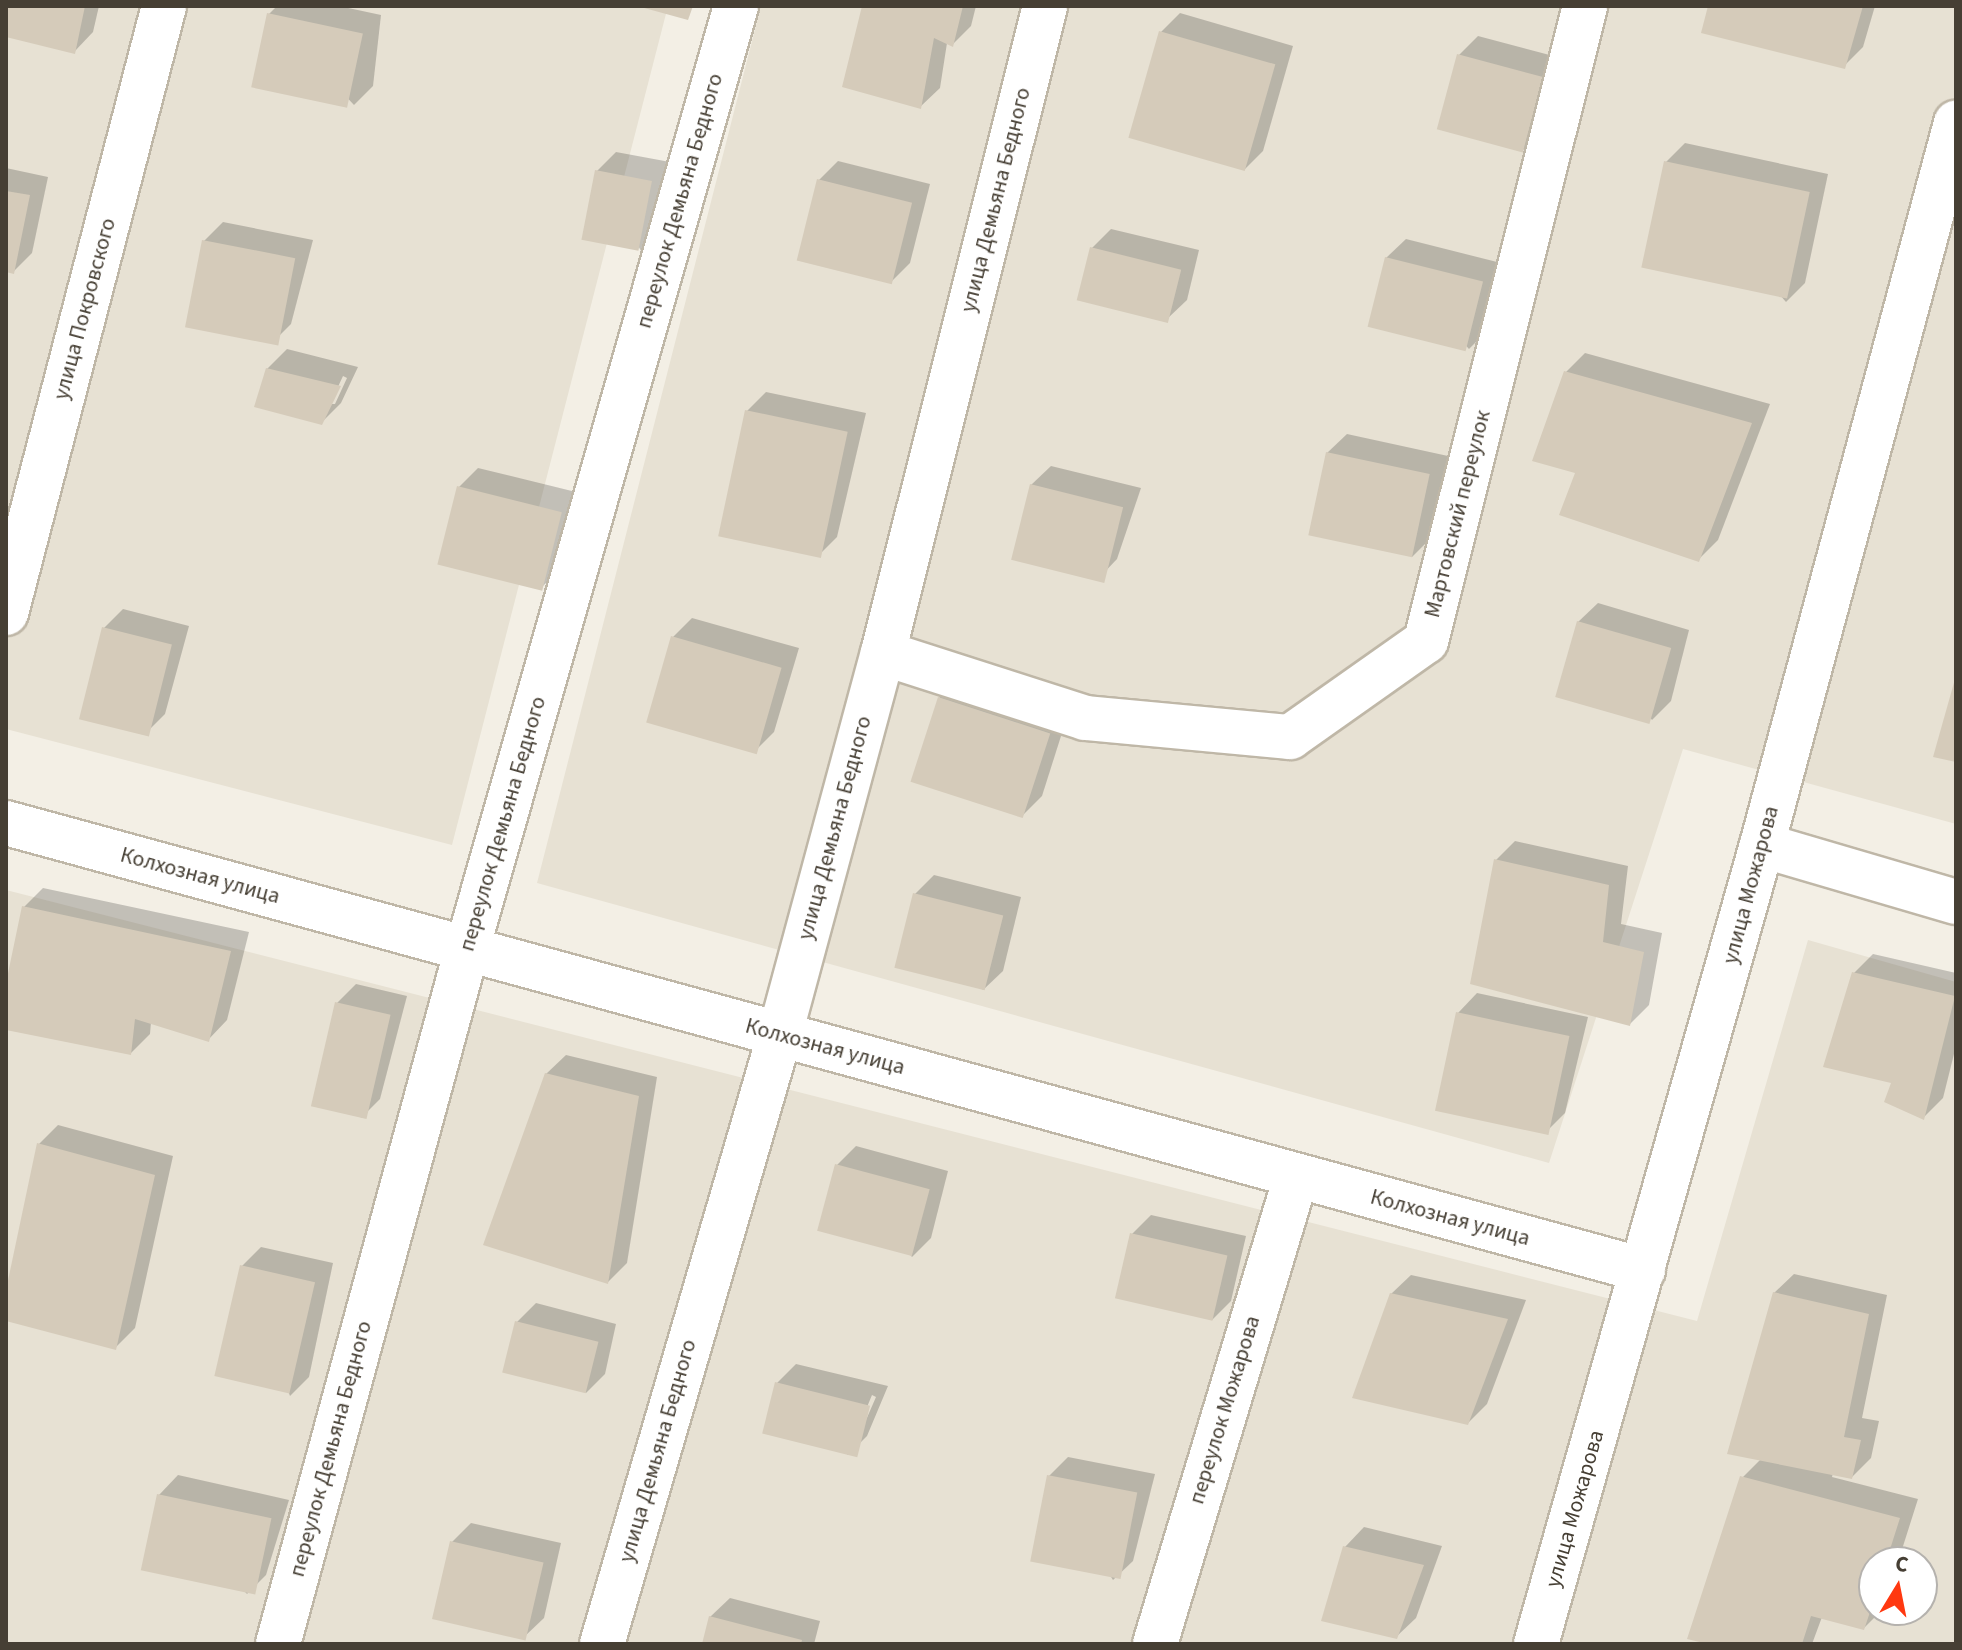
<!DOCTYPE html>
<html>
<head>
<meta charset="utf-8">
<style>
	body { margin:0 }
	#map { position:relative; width:1962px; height:1650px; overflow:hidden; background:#f3efe5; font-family:"Source Sans 3",sans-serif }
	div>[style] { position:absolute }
	.residential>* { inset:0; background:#e7e1d3 }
	.shadow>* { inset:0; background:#0003 }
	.building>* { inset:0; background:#d5cbba; transform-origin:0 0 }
	.roads { filter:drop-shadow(2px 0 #bfb7a7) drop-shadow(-2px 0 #bfb7a7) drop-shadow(0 2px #bfb7a7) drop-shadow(0 -2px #bfb7a7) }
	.minor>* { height:44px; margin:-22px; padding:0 22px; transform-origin:22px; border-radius:22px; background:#fff }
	span { translate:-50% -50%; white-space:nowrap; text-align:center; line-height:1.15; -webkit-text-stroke:6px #fff; paint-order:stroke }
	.street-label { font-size:22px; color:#463f34 }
	.frame { position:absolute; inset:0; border:8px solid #463f34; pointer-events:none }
	.north { position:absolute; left:1858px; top:1546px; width:80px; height:80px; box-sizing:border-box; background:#fff; border:2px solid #b5b2ae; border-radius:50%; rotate:10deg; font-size:22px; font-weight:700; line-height:32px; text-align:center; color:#463f34 }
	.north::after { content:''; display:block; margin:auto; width:28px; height:36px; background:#ff3810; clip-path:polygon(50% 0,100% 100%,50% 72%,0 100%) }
</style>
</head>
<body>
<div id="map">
	<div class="residential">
		<div style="clip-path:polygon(6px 6px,668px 6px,452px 845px,6px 729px)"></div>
		<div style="clip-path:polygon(761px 6px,1956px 6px,1956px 824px,1683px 749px,1549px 1163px,537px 883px)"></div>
		<div style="clip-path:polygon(evenodd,6px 890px,1697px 1321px,1808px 940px,1956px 982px,1956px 1644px,6px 1644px,6px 890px,1874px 1562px,1922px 1562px,1922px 1610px,1874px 1610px,1874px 1562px)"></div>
	</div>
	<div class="shadow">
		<div style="clip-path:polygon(6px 6px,99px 6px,93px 32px,74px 52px,6px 35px)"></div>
		<div style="clip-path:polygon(277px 6px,339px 6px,381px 15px,373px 86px,354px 105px,269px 14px)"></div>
		<div style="clip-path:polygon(864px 6px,976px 6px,971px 26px,952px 45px,947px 43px,940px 88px,920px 107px)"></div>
		<div style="clip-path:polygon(1711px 6px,1875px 6px,1863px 47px,1844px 66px)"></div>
		<div style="clip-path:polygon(1180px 13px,1293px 46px,1263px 151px,1244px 170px,1161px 32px)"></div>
		<div style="clip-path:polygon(1478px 36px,1561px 58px,1541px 132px,1522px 151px,1459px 55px)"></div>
		<div style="clip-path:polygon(1685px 143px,1828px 174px,1805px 283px,1786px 302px,1666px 162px)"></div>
		<div style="clip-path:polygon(616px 152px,670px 162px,660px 232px,641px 251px,597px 171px)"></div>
		<div style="clip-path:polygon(838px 161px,930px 184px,910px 263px,891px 282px,819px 180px)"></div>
		<div style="clip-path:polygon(6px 168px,48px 177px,32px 253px,13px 272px,6px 270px)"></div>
		<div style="clip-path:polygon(223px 222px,313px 240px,291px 324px,272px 343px,204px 241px)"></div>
		<div style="clip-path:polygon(1111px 229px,1199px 250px,1187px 300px,1167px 319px,1092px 248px)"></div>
		<div style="clip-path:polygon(1406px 239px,1501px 263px,1488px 330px,1469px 349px,1386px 258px)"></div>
		<div style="clip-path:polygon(evenodd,287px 349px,358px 367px,341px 403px,322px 422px,267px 369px,287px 349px,343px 376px,347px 378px,335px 404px,330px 404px,343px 376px)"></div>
		<div style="clip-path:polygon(1585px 353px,1770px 404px,1718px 540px,1699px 559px,1577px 472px,1566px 372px)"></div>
		<div style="clip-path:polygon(766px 392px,866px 413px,837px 537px,818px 556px,747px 411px)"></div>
		<div style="clip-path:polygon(1347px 434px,1448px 456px,1431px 538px,1412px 557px,1327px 453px)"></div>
		<div style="clip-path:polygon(1051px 466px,1141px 488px,1117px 559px,1098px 579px,1031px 485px)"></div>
		<div style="clip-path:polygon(478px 468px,580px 493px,560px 569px,541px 588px,459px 487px)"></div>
		<div style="clip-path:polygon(1598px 603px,1689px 630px,1671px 701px,1652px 720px,1578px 622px)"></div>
		<div style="clip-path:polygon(123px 609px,189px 626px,165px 714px,146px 733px,104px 628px)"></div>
		<div style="clip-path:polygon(692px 618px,799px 648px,774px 732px,755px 751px,673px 637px)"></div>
		<div style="clip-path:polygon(959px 679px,1068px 714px,1042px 796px,1023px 815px,939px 698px)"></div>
		<div style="clip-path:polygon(1515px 841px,1628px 866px,1621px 924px,1662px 933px,1649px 1005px,1630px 1024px,1496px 860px)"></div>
		<div style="clip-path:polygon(934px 875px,1021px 897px,1003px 971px,983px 990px,915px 894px)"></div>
		<div style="clip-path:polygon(43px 888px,249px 932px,227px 1020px,208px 1040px,151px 1022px,150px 1034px,131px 1053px,6px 1028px,6px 992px,24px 907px)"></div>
		<div style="clip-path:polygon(1873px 954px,1956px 973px,1956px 1046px,1943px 1098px,1924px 1117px,1854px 973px)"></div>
		<div style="clip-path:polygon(356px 984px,407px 996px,380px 1099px,361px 1118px,337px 1003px)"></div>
		<div style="clip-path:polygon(1477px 993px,1588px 1017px,1565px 1113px,1546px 1132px,1458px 1013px)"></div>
		<div style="clip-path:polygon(566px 1055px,657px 1077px,627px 1263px,608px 1282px,546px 1074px)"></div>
		<div style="clip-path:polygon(58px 1125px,173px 1156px,135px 1328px,116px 1347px,6px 1319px,6px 1300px,39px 1144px)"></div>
		<div style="clip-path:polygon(856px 1146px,948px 1171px,931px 1238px,912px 1257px,837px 1165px)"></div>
		<div style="clip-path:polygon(1151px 1215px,1246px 1236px,1231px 1301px,1212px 1320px,1132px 1234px)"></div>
		<div style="clip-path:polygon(261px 1247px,333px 1263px,309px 1377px,290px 1396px,242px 1266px)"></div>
		<div style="clip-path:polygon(1794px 1274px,1887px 1295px,1862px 1418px,1879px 1421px,1871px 1458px,1852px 1477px,1833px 1473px,1832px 1477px,1918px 1499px,1898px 1562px,1874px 1562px,1874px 1610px,1882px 1610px,1864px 1628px,1822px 1617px,1812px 1644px,1717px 1644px,1742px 1478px,1761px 1459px,1774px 1293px)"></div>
		<div style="clip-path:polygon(1411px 1275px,1526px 1300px,1487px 1404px,1468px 1423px,1391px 1294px)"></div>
		<div style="clip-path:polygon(536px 1303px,616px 1324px,605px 1374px,586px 1393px,517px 1322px)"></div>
		<div style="clip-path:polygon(evenodd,796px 1364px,888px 1386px,867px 1436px,848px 1455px,777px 1383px,796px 1364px,872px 1395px,876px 1397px,859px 1436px,855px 1436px,872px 1395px)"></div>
		<div style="clip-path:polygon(1068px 1457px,1155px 1474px,1133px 1561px,1113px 1580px,1049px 1476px)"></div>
		<div style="clip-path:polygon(178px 1475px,289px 1500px,266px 1575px,247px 1594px,159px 1495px)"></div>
		<div style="clip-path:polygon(471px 1523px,561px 1543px,544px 1618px,524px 1637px,452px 1542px)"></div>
		<div style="clip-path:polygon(1364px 1527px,1442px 1546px,1416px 1618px,1396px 1637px,1345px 1547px)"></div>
		<div style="clip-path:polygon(730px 1598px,820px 1621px,814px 1644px,704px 1644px,710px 1617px)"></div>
	</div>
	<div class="building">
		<div style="clip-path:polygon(6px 6px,85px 6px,75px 54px,6px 37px)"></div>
		<div style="clip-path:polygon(637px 6px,693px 6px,688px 20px)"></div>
		<div style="clip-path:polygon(862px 6px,963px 6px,953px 47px,934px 38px,921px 109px,842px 87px)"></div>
		<div style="clip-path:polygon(1708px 6px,1863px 6px,1845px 69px,1701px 33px)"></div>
		<div style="left:267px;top:13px;width:98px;height:76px;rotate:12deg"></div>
		<div style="left:1159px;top:31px;width:121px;height:111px;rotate:16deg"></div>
		<div style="left:1457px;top:54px;width:89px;height:78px;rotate:15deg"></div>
		<div style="left:1664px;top:161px;width:149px;height:109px;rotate:12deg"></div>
		<div style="left:595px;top:170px;width:58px;height:71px;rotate:11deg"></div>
		<div style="left:817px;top:179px;width:98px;height:84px;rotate:14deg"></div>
		<div style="clip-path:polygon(6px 191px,30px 195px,14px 274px,6px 272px)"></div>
		<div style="left:202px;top:240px;width:95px;height:89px;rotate:11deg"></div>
		<div style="left:1090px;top:247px;width:94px;height:55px;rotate:14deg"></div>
		<div style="left:1385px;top:257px;width:101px;height:72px;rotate:14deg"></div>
		<div style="clip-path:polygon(266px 368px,341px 386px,322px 425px,254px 407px)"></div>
		<div style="clip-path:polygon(1564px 371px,1752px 423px,1699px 562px,1559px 515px,1575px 473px,1532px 461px)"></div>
		<div style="left:745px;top:410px;width:105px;height:129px;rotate:12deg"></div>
		<div style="left:1326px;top:452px;width:106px;height:85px;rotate:12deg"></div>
		<div style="left:1030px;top:484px;width:96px;height:78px;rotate:14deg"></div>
		<div style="left:457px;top:486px;width:108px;height:81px;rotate:14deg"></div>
		<div style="left:1577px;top:621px;width:98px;height:79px;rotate:16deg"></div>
		<div style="left:102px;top:627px;width:72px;height:95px;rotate:14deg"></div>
		<div style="left:671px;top:636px;width:115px;height:90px;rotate:16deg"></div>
		<div style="clip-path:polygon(1955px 679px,1956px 680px,1956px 762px,1933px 757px)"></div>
		<div style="left:938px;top:697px;width:118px;height:89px;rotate:18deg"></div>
		<div style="clip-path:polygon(1494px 859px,1609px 885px,1603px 942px,1644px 952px,1630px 1026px,1470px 984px)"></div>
		<div style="left:913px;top:893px;width:93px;height:77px;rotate:14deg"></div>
		<div style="clip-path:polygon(22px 906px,231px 951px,209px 1042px,135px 1019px,131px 1055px,6px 1030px,6px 983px)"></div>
		<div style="clip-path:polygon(1852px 972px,1955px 996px,1924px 1120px,1884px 1102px,1891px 1083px,1823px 1067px)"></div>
		<div style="left:335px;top:1002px;width:57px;height:107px;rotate:13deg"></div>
		<div style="left:1456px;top:1012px;width:116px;height:101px;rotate:12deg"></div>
		<div style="clip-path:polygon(545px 1073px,639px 1096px,608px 1284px,483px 1245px)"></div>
		<div style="clip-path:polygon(37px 1143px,155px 1175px,116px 1350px,6px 1321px,6px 1290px)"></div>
		<div style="left:835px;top:1164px;width:98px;height:69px;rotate:15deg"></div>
		<div style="left:1130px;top:1233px;width:100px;height:67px;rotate:13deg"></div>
		<div style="left:240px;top:1265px;width:77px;height:114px;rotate:13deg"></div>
		<div style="clip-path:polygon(1773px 1292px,1869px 1314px,1844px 1437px,1861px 1440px,1852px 1479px,1727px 1454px)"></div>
		<div style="clip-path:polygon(1390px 1293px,1508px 1319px,1468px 1425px,1352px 1398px)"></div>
		<div style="left:515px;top:1321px;width:86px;height:53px;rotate:14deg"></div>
		<div style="left:775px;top:1382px;width:98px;height:53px;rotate:14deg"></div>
		<div style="left:1047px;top:1475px;width:92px;height:88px;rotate:11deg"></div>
		<div style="clip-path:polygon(1740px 1476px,1900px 1518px,1886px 1562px,1874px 1562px,1874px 1600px,1864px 1630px,1811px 1616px,1802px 1644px,1708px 1644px,1687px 1639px)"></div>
		<div style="left:157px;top:1494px;width:117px;height:78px;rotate:12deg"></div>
		<div style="left:450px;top:1541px;width:96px;height:80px;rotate:13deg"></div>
		<div style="clip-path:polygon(1343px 1546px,1424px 1565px,1397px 1639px,1321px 1621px)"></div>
		<div style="clip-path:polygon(709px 1616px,802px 1640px,801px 1644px,702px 1644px)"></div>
	</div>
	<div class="roads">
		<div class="minor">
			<div style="left:6px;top:613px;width:627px;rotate:-75.41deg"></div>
			<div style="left:883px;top:653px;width:212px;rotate:17.8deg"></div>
			<div style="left:1085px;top:718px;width:206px;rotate:5.3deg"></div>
			<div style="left:1290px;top:737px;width:166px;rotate:-35.2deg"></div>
			<div style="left:1426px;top:641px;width:655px;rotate:-75.94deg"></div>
			<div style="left:6px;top:823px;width:1697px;rotate:15.27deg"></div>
			<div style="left:1762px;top:845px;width:202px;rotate:16.4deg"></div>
			<div style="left:278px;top:1644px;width:720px;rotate:-74.79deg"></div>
			<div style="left:467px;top:949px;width:981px;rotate:-74.08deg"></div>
			<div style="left:602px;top:1644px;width:635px;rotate:-73.73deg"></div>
			<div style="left:780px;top:1034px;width:395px;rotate:-74.9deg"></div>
			<div style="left:883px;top:653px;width:667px;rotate:-75.94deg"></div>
			<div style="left:1155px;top:1644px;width:489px;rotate:-73.2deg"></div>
			<div style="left:1536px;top:1644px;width:830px;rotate:-74.21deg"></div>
			<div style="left:1762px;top:845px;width:748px;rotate:-74.96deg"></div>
		</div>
	</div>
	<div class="street-label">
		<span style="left:996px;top:200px;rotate:-76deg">улица Демьяна Бедного</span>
		<span style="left:680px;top:201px;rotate:-74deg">переулок Демьяна Бедного</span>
		<span style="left:85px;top:309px;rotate:-75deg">улица Покровского</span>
		<span style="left:1458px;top:514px;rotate:-76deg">Мартовский переулок</span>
		<span style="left:503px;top:824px;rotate:-74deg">переулок Демьяна Бедного</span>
		<span style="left:835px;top:828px;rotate:-75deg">улица Демьяна Бедного</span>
		<span style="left:200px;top:876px;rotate:15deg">Колхозная улица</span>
		<span style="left:1751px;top:885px;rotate:-75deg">улица Можарова</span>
		<span style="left:825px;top:1047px;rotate:15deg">Колхозная улица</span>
		<span style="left:1450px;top:1218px;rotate:15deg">Колхозная улица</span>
		<span style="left:1225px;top:1410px;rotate:-73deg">переулок Можарова</span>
		<span style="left:331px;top:1449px;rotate:-75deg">переулок Демьяна Бедного</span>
		<span style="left:658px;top:1451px;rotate:-74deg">улица Демьяна Бедного</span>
		<span style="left:1575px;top:1509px;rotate:-74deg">улица Можарова</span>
	</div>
	<div class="frame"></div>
	<div class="north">С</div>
</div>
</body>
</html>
